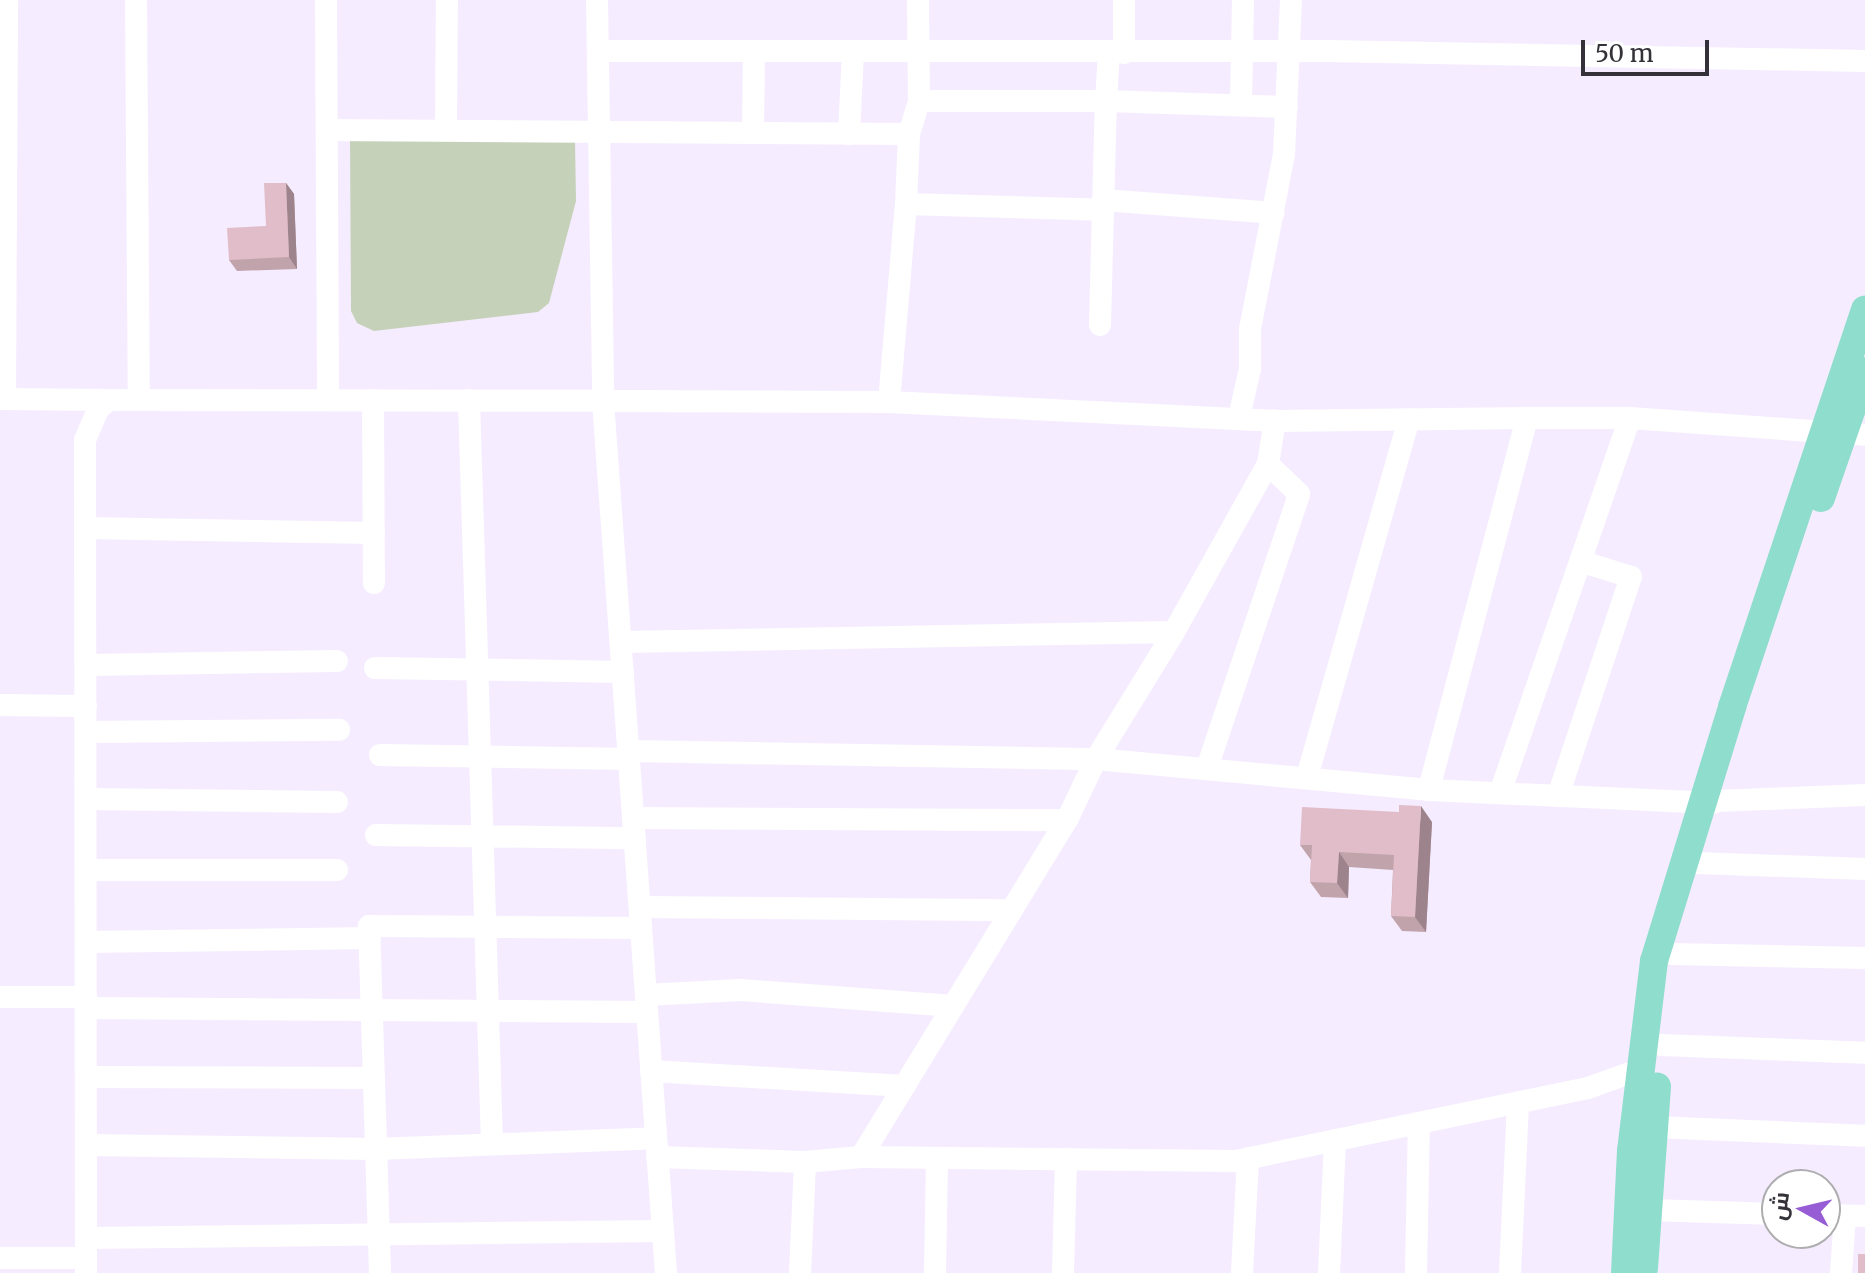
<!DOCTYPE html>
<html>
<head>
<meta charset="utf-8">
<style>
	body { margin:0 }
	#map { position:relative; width:1865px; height:1273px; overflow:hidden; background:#f6ecff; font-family:Merriweather,Cairo,serif }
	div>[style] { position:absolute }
	.green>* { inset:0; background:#c6d1b9 }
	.minor>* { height:22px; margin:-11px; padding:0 11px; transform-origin:11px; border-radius:11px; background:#fff }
	.major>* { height:28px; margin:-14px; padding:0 14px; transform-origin:14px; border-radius:14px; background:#8fddcc }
	.wall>* { inset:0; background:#c1a3ac }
	.shaded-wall>* { inset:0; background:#9d848c }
	.building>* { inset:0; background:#e0bdc8; transform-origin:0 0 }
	span { translate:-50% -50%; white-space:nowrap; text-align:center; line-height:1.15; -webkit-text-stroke:8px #fff; paint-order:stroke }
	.north { position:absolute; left:1761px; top:1169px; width:80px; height:80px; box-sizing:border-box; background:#fff; border:2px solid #aeadaf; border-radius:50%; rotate:278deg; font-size:22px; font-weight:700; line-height:32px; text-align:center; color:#353138 }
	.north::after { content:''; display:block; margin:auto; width:28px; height:36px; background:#965dd5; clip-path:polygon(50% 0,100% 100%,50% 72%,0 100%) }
	.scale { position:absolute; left:1581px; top:40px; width:128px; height:36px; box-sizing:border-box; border:4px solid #353138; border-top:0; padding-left:10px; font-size:24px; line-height:28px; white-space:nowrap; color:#353138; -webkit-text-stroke:6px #fff; paint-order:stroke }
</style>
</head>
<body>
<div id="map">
	<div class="green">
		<div style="clip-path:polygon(350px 139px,575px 140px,576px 201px,549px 303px,538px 312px,374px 331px,357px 323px,351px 311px)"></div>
	</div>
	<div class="minor">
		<div style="left:136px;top:0;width:400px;rotate:89.6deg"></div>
		<div style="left:326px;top:0;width:400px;rotate:89.7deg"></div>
		<div style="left:597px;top:0;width:401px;rotate:89.1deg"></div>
		<div style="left:603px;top:401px;width:286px;rotate:0.2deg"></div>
		<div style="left:889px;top:402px;width:386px;rotate:2.8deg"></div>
		<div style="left:1124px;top:0;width:53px;rotate:90deg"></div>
		<div style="left:598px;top:51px;width:729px"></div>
		<div style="left:1327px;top:51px;width:538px;rotate:1.06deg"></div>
		<div style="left:919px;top:101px;width:187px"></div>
		<div style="left:1106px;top:101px;width:49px;rotate:-86.5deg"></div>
		<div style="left:1241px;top:103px;width:103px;rotate:-88.9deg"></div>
		<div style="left:327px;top:130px;width:582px;rotate:0.39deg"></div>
		<div style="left:446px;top:130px;width:130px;rotate:-89.6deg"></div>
		<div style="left:753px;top:131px;width:78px;rotate:-89.3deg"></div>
		<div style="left:849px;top:134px;width:81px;rotate:-87.2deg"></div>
		<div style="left:1103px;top:200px;width:171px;rotate:4.3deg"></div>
		<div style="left:906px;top:204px;width:70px;rotate:-87.5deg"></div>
		<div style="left:909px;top:134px;width:34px;rotate:-73deg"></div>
		<div style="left:919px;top:101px;width:101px;rotate:-90.6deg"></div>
		<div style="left:1100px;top:325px;width:224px;rotate:-88.5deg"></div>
		<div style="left:1106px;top:101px;width:181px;rotate:1.9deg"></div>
		<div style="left:0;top:399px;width:109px;rotate:0.5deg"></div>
		<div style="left:5px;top:399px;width:399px;rotate:-89.7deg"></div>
		<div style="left:373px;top:400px;width:183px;rotate:89.7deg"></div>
		<div style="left:469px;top:400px;width:744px;rotate:88.23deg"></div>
		<div style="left:889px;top:402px;width:199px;rotate:-85.1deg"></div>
		<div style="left:906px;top:204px;width:197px;rotate:1.7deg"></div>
		<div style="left:1239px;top:417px;width:49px;rotate:-77.1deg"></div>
		<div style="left:1250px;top:369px;width:40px;rotate:-90deg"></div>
		<div style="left:1250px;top:329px;width:178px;rotate:-79deg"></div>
		<div style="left:1284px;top:154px;width:154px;rotate:-87.4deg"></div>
		<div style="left:1630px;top:418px;width:236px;rotate:4.1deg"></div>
		<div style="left:85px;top:528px;width:289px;rotate:1deg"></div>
		<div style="left:621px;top:642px;width:553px;rotate:-1.04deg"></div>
		<div style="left:86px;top:665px;width:251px;rotate:-0.9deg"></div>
		<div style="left:375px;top:668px;width:248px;rotate:0.9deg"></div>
		<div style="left:0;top:705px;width:86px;rotate:0.7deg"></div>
		<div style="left:86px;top:732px;width:253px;rotate:-0.5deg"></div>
		<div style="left:628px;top:751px;width:468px;rotate:1deg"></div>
		<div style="left:1096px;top:759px;width:149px;rotate:-58.4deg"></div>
		<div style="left:1174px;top:632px;width:193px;rotate:-60.8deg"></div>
		<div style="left:1268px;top:464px;width:44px;rotate:-80.8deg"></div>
		<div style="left:1275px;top:421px;width:252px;rotate:-0.7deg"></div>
		<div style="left:1527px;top:418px;width:385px;rotate:104.8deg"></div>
		<div style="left:380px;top:755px;width:249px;rotate:0.9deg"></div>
		<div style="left:1207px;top:768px;width:289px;rotate:-71.4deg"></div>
		<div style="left:1299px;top:494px;width:43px;rotate:-135.9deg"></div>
		<div style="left:1307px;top:777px;width:372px;rotate:-74.1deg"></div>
		<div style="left:1500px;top:793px;width:397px;rotate:-70.9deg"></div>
		<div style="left:1630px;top:418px;width:103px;rotate:180deg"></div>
		<div style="left:1558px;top:796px;width:231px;rotate:-71.6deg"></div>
		<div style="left:1631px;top:577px;width:53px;rotate:-162.6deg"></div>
		<div style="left:86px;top:799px;width:251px;rotate:0.7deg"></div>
		<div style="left:1715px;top:801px;width:150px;rotate:-2.3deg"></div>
		<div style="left:633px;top:818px;width:434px;rotate:0.3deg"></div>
		<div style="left:376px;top:835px;width:259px;rotate:0.7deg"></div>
		<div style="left:1696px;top:863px;width:169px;rotate:2deg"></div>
		<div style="left:86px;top:870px;width:251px"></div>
		<div style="left:640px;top:907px;width:372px;rotate:0.5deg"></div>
		<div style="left:86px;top:942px;width:284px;rotate:-0.8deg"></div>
		<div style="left:1672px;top:954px;width:193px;rotate:1.2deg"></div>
		<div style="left:646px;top:995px;width:94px;rotate:-3deg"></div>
		<div style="left:740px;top:990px;width:214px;rotate:4.3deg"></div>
		<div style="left:0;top:997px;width:86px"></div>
		<div style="left:86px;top:1008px;width:561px;rotate:0.41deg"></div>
		<div style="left:1661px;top:1045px;width:204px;rotate:2.2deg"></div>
		<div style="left:1641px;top:1069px;width:56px;rotate:160.3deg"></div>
		<div style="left:1588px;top:1088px;width:361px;rotate:168.3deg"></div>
		<div style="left:1234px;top:1161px;width:373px;rotate:-179.4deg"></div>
		<div style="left:861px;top:1157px;width:395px;rotate:-58.6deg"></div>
		<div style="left:1067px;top:820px;width:68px;rotate:-64.6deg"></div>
		<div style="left:1096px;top:759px;width:334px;rotate:5.3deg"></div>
		<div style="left:1429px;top:790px;width:285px;rotate:2.6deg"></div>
		<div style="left:651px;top:1071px;width:254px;rotate:3.4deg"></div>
		<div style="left:86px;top:1077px;width:288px;rotate:0.2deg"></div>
		<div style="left:1654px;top:1127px;width:211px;rotate:2.4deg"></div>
		<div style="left:86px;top:1145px;width:290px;rotate:0.8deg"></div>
		<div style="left:376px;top:1149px;width:280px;rotate:-2.2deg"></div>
		<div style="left:657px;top:1157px;width:148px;rotate:1.9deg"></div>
		<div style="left:805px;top:1162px;width:56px;rotate:-5.1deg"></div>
		<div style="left:1648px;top:1210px;width:129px;rotate:1.8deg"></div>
		<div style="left:1825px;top:1215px;width:40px;rotate:1.4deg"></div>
		<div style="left:86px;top:1238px;width:577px;rotate:-0.7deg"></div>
		<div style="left:0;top:1258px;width:86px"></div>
		<div style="left:86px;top:1273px;width:833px;rotate:-90.07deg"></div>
		<div style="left:85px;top:440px;width:34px;rotate:-67deg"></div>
		<div style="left:98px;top:409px;width:14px;rotate:-39deg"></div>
		<div style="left:109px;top:400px;width:30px"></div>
		<div style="left:139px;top:400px;width:464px;rotate:0.1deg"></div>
		<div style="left:603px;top:401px;width:874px;rotate:85.87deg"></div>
		<div style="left:380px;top:1273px;width:347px;rotate:-91.8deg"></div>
		<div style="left:369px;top:926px;width:272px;rotate:0.4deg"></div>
		<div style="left:800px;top:1273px;width:111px;rotate:-87.4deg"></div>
		<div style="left:935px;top:1273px;width:115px;rotate:-89deg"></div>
		<div style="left:1063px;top:1273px;width:114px;rotate:-88.5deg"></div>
		<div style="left:1242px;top:1273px;width:115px;rotate:-87deg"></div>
		<div style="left:1329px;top:1273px;width:133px;rotate:-87.4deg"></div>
		<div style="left:1416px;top:1273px;width:150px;rotate:-88.9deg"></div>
		<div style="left:1510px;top:1273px;width:170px;rotate:-87.3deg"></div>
		<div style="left:1841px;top:1273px;width:57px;rotate:-86deg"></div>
	</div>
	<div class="major">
		<div style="left:1821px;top:498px;width:134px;rotate:-70.9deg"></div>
		<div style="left:1644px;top:1268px;width:182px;rotate:-85.9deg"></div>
		<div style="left:1625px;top:1273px;width:122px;rotate:-87.2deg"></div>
		<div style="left:1631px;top:1151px;width:191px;rotate:-83.1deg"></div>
		<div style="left:1654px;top:961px;width:266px;rotate:-72.9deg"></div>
		<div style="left:1732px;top:707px;width:419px;rotate:-71.5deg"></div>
	</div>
	<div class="wall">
		<div style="clip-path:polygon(286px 183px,294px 194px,297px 269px,237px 271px,229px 260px,266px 226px)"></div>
		<div style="clip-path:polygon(1432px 822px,1426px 932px,1402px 931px,1391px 916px,1393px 870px,1349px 867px,1348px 898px,1321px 897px,1310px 882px,1311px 860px,1300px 845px)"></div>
	</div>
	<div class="shaded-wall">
		<div style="clip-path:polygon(286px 183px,294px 194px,297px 269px,289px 257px)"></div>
		<div style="clip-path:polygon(1421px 806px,1432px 822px,1426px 932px,1415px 917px)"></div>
		<div style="clip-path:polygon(1339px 852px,1349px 867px,1348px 898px,1337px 883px)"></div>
	</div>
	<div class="building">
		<div style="clip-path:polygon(264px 183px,286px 183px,289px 257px,229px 260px,227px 228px,266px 226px)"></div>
		<div style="clip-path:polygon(1399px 805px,1421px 806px,1415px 917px,1391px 916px,1394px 855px,1339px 852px,1337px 883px,1310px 882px,1312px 845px,1300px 845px,1302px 807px,1399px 812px)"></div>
		<div style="left:1858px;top:1254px;width:7px;height:19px"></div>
	</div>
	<div class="north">ش</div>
	<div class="scale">50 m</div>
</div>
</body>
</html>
